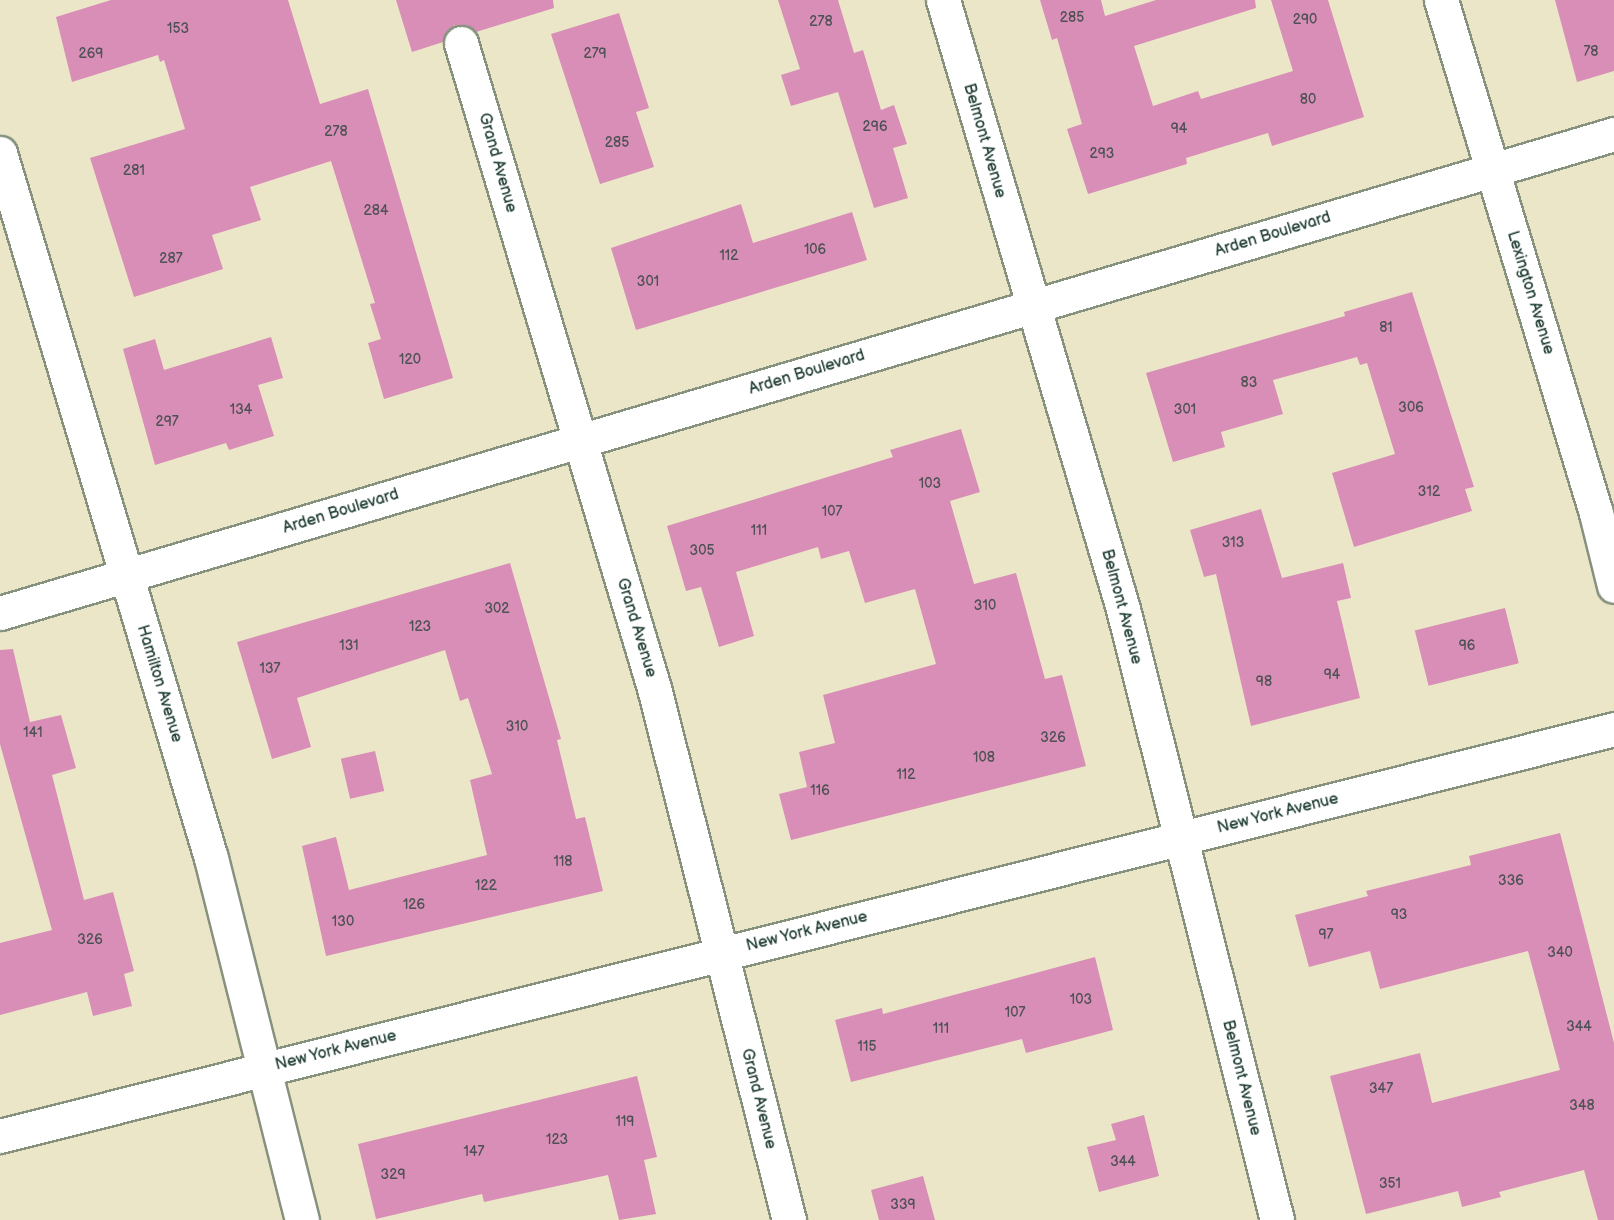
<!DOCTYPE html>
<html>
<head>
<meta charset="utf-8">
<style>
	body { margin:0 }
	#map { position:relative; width:1614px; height:1220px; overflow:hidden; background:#ece6c8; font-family:"Balsamiq Sans",sans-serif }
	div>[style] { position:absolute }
	.building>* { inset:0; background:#d88eb6; transform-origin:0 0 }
	.roads { filter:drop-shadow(2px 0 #86927e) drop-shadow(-2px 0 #86927e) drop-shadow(0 2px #86927e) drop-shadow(0 -2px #86927e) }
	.street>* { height:33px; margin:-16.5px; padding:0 16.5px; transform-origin:16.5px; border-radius:16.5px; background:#fff }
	span { translate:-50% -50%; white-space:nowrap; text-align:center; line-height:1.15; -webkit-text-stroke:4.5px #fff; paint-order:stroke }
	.number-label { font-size:14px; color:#4d5154 }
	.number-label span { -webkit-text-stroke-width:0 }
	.street-label { font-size:16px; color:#1f3d34 }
</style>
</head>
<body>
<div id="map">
	<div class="building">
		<div style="clip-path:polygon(111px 0,288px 0,320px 104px,368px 89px,453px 378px,384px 399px,368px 343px,381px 339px,370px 304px,375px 303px,331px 161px,250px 187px,261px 220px,212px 235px,223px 269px,134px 297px,90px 158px,185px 129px,164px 60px,160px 62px,158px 55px,72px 82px,56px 17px)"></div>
		<div style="clip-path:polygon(396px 0,553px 0,554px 8px,476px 32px,466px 25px,455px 25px,447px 31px,443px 42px,412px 52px)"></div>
		<div style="clip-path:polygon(778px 0,838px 0,854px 53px,863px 50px,881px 110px,894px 105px,907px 144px,893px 148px,908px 198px,874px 208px,838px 92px,791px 106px,781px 75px,800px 69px)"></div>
		<div style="clip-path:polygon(1040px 0,1101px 0,1105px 16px,1156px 0,1255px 0,1256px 8px,1134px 46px,1153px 106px,1198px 91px,1201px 99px,1293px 71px,1271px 0,1328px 0,1364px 117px,1272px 146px,1268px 133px,1186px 158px,1187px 164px,1088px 194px,1067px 129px,1082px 124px,1057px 38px,1052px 40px)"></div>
		<div style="clip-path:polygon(1555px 0,1614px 0,1614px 71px,1577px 82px)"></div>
		<div style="clip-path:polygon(619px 13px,649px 108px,636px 112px,654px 167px,600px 184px,551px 34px)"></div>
		<div style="clip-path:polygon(741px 204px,753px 243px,852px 212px,867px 260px,636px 330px,611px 248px)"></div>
		<div style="clip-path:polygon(1412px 292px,1474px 487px,1465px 489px,1472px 511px,1354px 547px,1332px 473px,1395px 454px,1367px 363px,1360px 365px,1357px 357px,1273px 380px,1283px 414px,1221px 432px,1225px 447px,1173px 462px,1146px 373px,1345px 316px,1344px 312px)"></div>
		<div style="clip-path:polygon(271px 337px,283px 378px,258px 385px,274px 436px,229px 450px,226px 443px,155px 465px,123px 349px,155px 339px,164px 370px)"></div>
		<div style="clip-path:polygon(961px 429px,980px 492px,950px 501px,974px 584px,1016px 573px,1045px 679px,1062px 675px,1086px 766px,791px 840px,779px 794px,807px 787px,799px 752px,835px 743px,823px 695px,936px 664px,915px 589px,865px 603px,849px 551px,821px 559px,818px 547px,736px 572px,754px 636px,719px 647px,701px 587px,686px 591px,667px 526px,893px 457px,890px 450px)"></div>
		<div style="clip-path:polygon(1261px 509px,1282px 578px,1343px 563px,1351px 598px,1337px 601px,1360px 698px,1251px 726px,1216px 574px,1204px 577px,1190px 530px)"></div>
		<div style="clip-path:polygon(510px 563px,561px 739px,557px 740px,576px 819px,585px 817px,603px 891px,326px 956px,302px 846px,336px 837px,349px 890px,487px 855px,470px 780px,492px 774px,468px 698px,460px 701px,445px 650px,297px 698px,311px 747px,272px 759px,237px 642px)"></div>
		<div style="left:1505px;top:608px;width:57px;height:93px;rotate:76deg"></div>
		<div style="clip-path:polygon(13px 649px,30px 722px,61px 715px,76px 768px,52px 775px,84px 900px,113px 892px,134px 971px,124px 974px,132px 1006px,93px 1016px,87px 992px,0 1015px,0 943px,52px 930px,0 744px,0 650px)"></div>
		<div style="left:375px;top:751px;width:41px;height:35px;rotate:77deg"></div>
		<div style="clip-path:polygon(1560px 833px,1614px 1043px,1614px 1220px,1598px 1220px,1584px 1170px,1499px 1192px,1501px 1197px,1462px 1207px,1458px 1191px,1366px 1214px,1330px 1076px,1420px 1053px,1432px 1103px,1560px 1070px,1528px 951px,1380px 989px,1370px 951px,1309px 967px,1295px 915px,1368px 896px,1366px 891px,1471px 865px,1469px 856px)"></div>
		<div style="clip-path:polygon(1095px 957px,1113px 1030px,1026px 1053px,1022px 1039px,851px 1082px,835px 1020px,882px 1008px,883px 1014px)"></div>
		<div style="clip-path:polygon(637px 1076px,657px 1157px,644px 1160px,656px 1214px,619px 1220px,608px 1175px,484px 1202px,482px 1194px,376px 1219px,358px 1144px)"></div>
		<div style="clip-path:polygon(1144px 1115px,1159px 1176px,1099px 1192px,1087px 1147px,1116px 1140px,1111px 1124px)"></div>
		<div style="clip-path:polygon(923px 1176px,935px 1220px,879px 1220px,871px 1190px)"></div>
	</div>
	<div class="roads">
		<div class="street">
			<div style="left:943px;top:0;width:635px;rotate:73.53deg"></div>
			<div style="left:1123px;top:609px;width:630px;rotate:75.85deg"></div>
			<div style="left:1441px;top:0;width:536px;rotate:73.19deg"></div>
			<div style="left:1596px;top:513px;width:75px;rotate:76.1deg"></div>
			<div style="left:461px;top:43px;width:673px;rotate:73.34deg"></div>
			<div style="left:654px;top:688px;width:549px;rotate:75.76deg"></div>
			<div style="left:0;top:153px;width:736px;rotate:73.34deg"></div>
			<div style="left:211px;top:858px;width:373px;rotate:75.9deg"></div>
			<div style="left:0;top:613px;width:1684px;rotate:-16.53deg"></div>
			<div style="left:0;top:1136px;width:1665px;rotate:-14.15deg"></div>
		</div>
	</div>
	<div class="number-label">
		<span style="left:1072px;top:18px">285</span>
		<span style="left:1305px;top:20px">290</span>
		<span style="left:821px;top:22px">278</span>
		<span style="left:178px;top:29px">153</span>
		<span style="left:1591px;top:52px">78</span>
		<span style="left:91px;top:54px">269</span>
		<span style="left:595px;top:54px">279</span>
		<span style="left:1308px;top:100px">80</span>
		<span style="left:875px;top:127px">296</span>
		<span style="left:1179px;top:129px">94</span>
		<span style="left:336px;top:132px">278</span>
		<span style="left:617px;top:143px">285</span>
		<span style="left:1102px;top:154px">293</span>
		<span style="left:134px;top:171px">281</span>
		<span style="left:376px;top:211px">284</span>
		<span style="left:815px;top:250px">106</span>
		<span style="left:729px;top:256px">112</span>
		<span style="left:171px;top:259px">287</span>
		<span style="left:648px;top:282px">301</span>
		<span style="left:1386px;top:328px">81</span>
		<span style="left:410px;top:360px">120</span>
		<span style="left:1249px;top:383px">83</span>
		<span style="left:1411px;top:408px">306</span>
		<span style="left:241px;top:410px">134</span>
		<span style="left:1185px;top:410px">301</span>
		<span style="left:167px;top:422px">297</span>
		<span style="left:930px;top:484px">103</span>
		<span style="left:1429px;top:492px">312</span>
		<span style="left:832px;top:512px">107</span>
		<span style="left:759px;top:531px">111</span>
		<span style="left:1233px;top:543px">313</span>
		<span style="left:702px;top:551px">305</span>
		<span style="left:985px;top:606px">310</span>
		<span style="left:497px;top:609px">302</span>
		<span style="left:420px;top:627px">123</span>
		<span style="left:349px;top:646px">131</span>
		<span style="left:1467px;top:646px">96</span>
		<span style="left:270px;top:669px">137</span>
		<span style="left:1332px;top:675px">94</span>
		<span style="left:1264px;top:682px">98</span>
		<span style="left:517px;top:727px">310</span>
		<span style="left:33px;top:733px">141</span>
		<span style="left:1053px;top:738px">326</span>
		<span style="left:984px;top:758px">108</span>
		<span style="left:906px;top:775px">112</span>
		<span style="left:820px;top:791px">116</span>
		<span style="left:563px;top:862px">118</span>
		<span style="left:1511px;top:881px">336</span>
		<span style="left:486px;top:886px">122</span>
		<span style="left:414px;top:905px">126</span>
		<span style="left:1399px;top:915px">93</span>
		<span style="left:343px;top:922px">130</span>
		<span style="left:1326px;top:935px">97</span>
		<span style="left:90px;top:940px">326</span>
		<span style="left:1560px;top:953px">340</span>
		<span style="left:1081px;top:1000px">103</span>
		<span style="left:1015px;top:1013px">107</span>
		<span style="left:1579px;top:1027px">344</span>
		<span style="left:941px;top:1029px">111</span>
		<span style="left:867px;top:1047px">115</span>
		<span style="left:1381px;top:1089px">347</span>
		<span style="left:1582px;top:1106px">348</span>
		<span style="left:625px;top:1122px">119</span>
		<span style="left:557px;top:1140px">123</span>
		<span style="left:474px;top:1152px">147</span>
		<span style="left:1123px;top:1162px">344</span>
		<span style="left:393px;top:1175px">329</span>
		<span style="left:1390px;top:1184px">351</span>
		<span style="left:903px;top:1205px">339</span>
	</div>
	<div class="street-label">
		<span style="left:984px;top:141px;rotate:74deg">Belmont Avenue</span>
		<span style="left:497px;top:163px;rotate:74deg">Grand Avenue</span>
		<span style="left:1273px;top:235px;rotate:-17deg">Arden Boulevard</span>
		<span style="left:1530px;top:293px;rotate:73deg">Lexington Avenue</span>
		<span style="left:807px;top:373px;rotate:-17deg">Arden Boulevard</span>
		<span style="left:341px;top:512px;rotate:-17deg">Arden Boulevard</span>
		<span style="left:1121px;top:607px;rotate:75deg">Belmont Avenue</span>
		<span style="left:636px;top:628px;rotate:73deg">Grand Avenue</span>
		<span style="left:159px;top:684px;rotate:73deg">Hamilton Avenue</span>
		<span style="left:1278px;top:814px;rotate:-14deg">New York Avenue</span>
		<span style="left:807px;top:932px;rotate:-14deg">New York Avenue</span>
		<span style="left:336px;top:1051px;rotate:-14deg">New York Avenue</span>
		<span style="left:1241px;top:1078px;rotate:76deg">Belmont Avenue</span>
		<span style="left:758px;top:1099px;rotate:76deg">Grand Avenue</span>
	</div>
</div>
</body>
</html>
